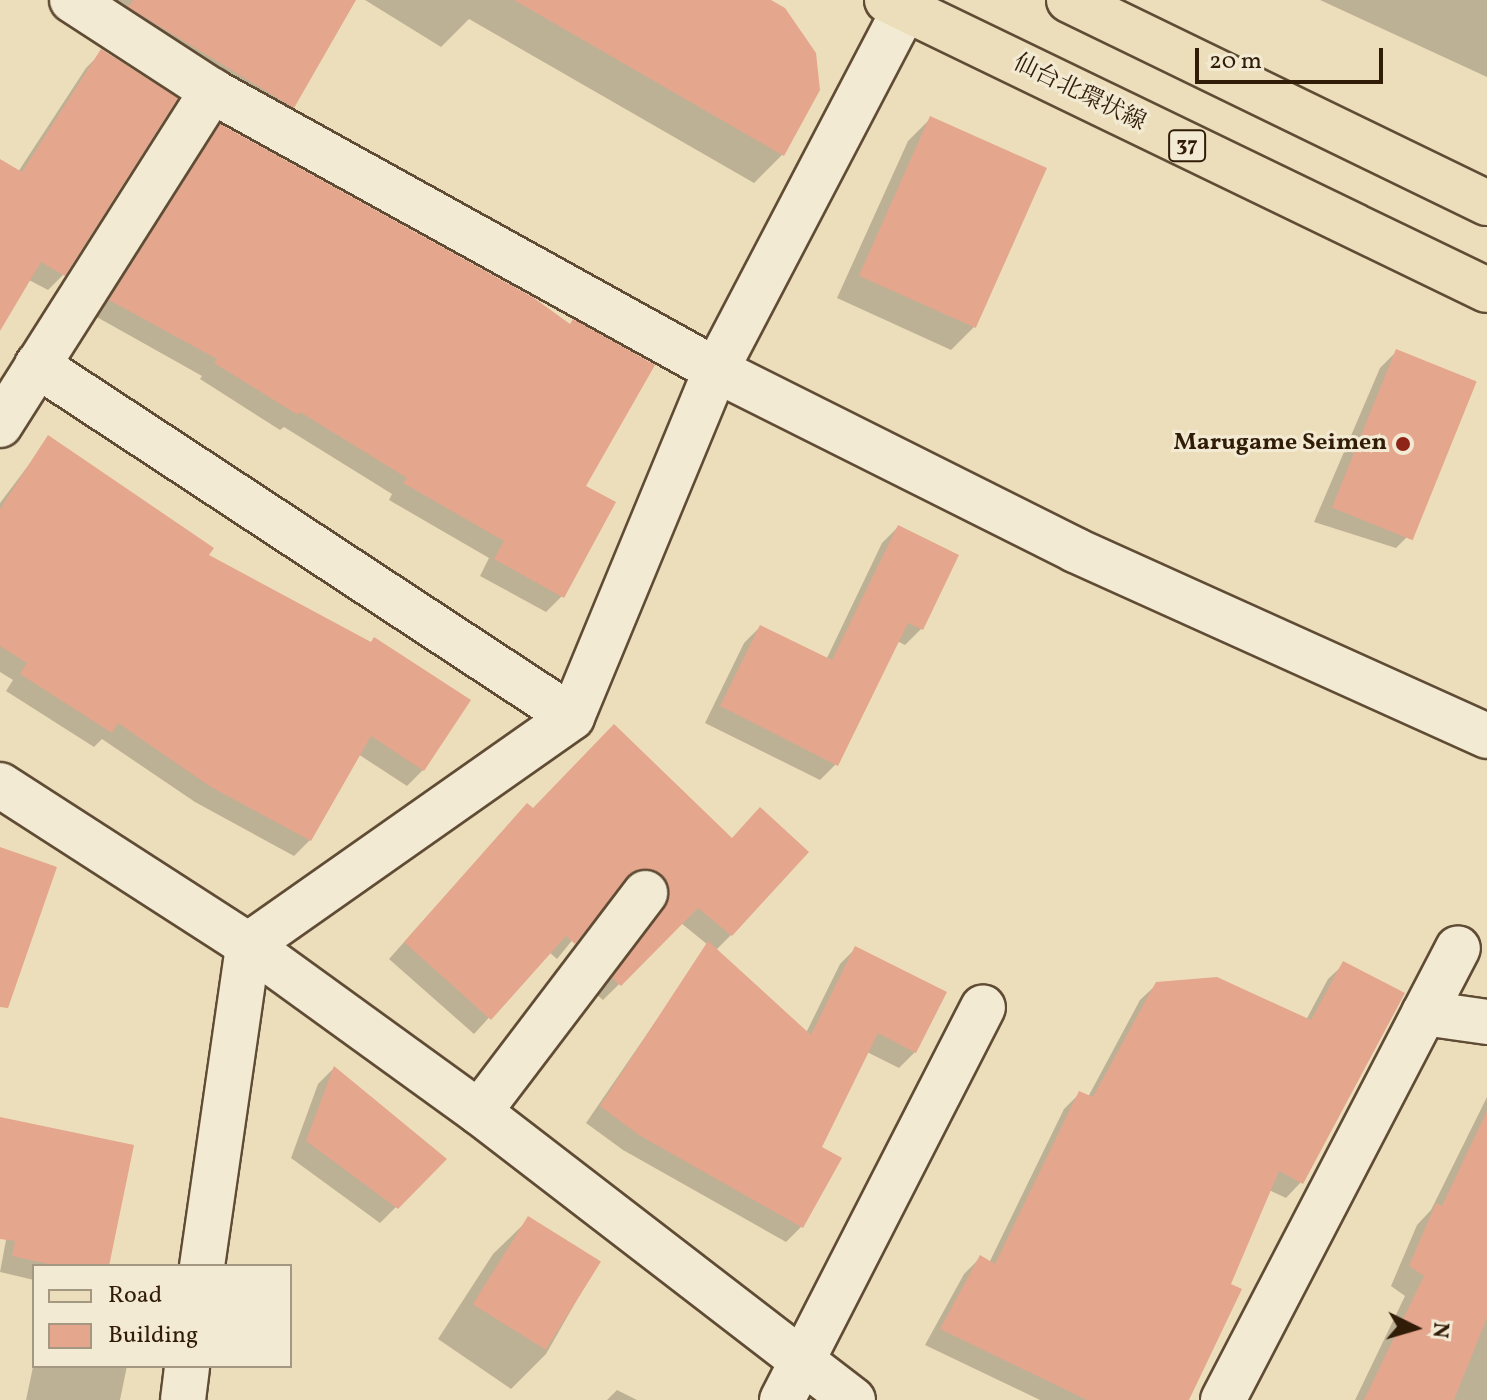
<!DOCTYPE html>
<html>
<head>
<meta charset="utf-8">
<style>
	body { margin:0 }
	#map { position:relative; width:1487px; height:1400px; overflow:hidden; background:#eddebb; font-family:Vollkorn,"Noto Serif JP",serif }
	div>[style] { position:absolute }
	.shadow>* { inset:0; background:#0003 }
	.building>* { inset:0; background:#e4a68d; transform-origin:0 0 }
	.roads { filter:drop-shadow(2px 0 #604c35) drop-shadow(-2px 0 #604c35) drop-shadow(0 2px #604c35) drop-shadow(0 -2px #604c35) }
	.minor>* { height:44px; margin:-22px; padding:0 22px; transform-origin:22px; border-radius:22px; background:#f3ead3 }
	.primary>* { height:44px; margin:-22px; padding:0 22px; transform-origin:22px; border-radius:22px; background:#eddebb }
	.dots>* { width:22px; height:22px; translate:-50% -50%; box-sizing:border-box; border:4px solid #f3ead3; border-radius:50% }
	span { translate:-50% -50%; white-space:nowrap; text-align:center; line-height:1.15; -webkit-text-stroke:6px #f3ead3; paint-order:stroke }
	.shield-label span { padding:2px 6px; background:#f3ead3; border:2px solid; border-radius:6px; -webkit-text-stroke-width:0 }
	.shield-label { font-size:22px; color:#311c08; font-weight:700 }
	.street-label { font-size:24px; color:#311c08 }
	.poi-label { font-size:24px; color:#311c08; font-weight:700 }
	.right { translate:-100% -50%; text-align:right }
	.legend { position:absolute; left:32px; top:1264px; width:260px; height:104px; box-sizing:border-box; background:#f3ead3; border:2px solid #a59882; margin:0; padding:10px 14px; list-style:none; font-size:24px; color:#311c08 }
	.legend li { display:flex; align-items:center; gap:16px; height:40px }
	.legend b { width:40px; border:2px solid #a59882 }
	.north { position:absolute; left:1375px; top:1288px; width:80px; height:80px; -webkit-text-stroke:6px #f3ead3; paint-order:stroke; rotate:95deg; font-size:22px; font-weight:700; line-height:32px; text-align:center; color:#311c08 }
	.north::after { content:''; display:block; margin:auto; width:28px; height:36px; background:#311c08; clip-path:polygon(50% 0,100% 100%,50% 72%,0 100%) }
	.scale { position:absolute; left:1195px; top:48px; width:188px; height:36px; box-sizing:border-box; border:4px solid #311c08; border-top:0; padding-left:10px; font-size:24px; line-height:28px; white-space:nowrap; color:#311c08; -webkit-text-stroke:6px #f3ead3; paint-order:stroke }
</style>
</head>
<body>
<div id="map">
	<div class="shadow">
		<div style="clip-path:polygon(68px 0,354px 0,293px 107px,264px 135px)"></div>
		<div style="clip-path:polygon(365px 0,767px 0,782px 155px,754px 183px,469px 19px,441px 47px)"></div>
		<div style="clip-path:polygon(1320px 0,1487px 0,1487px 77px)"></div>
		<div style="clip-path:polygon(102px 52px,64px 274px,48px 290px,29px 280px,0 309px,0 181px,18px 172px,86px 68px)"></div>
		<div style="clip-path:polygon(931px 118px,1045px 170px,974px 327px,951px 350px,837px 298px,908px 141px)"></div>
		<div style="clip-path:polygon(221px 127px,570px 326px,584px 487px,562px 596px,546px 612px,480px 576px,489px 558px,389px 500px,392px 494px,284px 427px,280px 430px,200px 379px,202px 376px,95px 316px,205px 143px)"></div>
		<div style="clip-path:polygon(1396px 352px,1412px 532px,1396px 548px,1314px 522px,1380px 368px)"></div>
		<div style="clip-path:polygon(49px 438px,206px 556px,423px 770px,407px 786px,358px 754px,310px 840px,294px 856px,195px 802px,102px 739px,94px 747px,6px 691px,13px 680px,0 672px,0 503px)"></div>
		<div style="clip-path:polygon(898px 527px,921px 629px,905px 645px,897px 641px,836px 764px,820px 780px,705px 723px,744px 643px,760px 627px,826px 660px,882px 543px)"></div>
		<div style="clip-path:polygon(614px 726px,731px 935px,716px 950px,806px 1033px,840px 964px,856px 948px,915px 1052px,899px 1068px,867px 1052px,820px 1148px,802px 1226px,786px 1242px,623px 1150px,586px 1123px,708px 945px,681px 923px,603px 1000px,597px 995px,655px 914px,630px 883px,613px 890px,557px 959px,549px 952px,474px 1034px,389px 959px,511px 822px,533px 811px)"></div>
		<div style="clip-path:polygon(1344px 964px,1301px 1182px,1286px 1198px,1269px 1190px,1182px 1400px,1040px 1400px,925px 1345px,964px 1274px,980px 1258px,989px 1263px,1064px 1109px,1079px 1094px,1088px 1097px,1140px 1000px,1157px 984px,1306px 1020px,1328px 979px)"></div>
		<div style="clip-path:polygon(334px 1068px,444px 1159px,380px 1223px,291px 1158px,318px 1084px)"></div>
		<div style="clip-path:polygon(1487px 1097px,1487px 1400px,1355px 1400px,1405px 1296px,1391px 1286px,1417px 1225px,1431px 1210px)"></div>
		<div style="clip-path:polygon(24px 1144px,107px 1266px,34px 1266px,34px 1280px,0 1272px)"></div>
		<div style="clip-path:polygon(529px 1219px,598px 1263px,546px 1354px,511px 1389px,438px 1339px,493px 1254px)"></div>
		<div style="clip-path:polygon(34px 1362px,34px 1366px,127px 1366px,120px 1400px,26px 1400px)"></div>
		<div style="clip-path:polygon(617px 1390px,637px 1400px,607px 1400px)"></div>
	</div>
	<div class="building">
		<div style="clip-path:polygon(133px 0,356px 0,294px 108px,128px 7px)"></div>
		<div style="clip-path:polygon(514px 0,771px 0,785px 8px,816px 53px,820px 90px,784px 156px)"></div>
		<div style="clip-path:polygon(101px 49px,178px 98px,65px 276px,41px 262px,0 331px,0 159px,22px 172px)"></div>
		<div style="left:930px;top:116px;width:128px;height:175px;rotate:24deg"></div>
		<div style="clip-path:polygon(220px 124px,534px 298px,570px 324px,573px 319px,655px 365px,586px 486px,616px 502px,564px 598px,494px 559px,504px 541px,403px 483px,407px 478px,300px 412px,298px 415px,214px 363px,217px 359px,109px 300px)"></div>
		<div style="left:1396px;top:349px;width:87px;height:171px;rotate:22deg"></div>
		<div style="clip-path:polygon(48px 435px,214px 548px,209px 555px,371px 642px,374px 637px,471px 700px,424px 771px,371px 736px,311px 841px,211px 787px,118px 723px,112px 733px,20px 674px,27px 663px,0 646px,0 509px)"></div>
		<div style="clip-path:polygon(898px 525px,959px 555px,923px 630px,908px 623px,838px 766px,720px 706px,760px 625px,832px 660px)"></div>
		<div style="clip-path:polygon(614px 724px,732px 838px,760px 807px,809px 852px,732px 936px,698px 908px,621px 986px,612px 978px,670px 895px,659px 873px,635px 870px,575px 944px,566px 936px,491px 1020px,404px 942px,527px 803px,533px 808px)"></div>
		<div style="clip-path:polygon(0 847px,57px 867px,8px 1008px,0 1007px)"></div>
		<div style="clip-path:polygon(708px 941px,811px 1035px,855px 946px,947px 992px,916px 1053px,878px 1033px,822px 1147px,842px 1158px,803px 1228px,639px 1135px,600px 1106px)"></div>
		<div style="clip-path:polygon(1343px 961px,1405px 993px,1303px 1184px,1279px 1171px,1231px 1284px,1242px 1289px,1189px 1400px,1087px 1400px,940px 1329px,980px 1255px,995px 1264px,1079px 1091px,1093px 1097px,1156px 982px,1217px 977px,1311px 1020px)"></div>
		<div style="clip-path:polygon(334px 1066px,447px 1159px,398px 1209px,306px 1141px)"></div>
		<div style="clip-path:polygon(1487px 1111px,1487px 1318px,1454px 1400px,1364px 1400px,1424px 1276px,1409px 1266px,1436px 1203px,1442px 1206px)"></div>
		<div style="clip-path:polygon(0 1117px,134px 1145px,109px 1266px,58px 1266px,12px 1256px,15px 1241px,0 1239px)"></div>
		<div style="left:528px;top:1216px;width:86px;height:104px;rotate:32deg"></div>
	</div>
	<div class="roads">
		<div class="minor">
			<div style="left:72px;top:0;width:167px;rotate:33deg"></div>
			<div style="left:212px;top:91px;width:576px;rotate:28.97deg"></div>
			<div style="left:716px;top:370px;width:402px;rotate:26.6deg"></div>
			<div style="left:1075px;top:550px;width:452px;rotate:24.3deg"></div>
			<div style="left:37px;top:365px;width:640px;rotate:33.34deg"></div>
			<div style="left:0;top:425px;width:396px;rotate:-57.6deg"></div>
			<div style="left:0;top:785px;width:295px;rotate:32.8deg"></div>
			<div style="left:248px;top:945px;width:285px;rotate:35.9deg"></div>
			<div style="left:479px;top:1112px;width:472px;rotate:37.6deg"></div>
			<div style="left:1424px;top:1013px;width:64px;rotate:8.1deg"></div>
			<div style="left:479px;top:1112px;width:275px;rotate:-52.8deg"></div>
			<div style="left:202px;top:1266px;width:324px;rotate:-81.8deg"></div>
			<div style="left:248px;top:945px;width:396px;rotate:-35.1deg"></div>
			<div style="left:572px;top:717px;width:376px;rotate:-67.5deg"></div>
			<div style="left:716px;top:370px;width:406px;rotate:-62.4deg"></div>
			<div style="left:183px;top:1400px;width:34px;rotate:-83deg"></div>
			<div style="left:782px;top:1400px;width:441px;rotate:-62.9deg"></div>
			<div style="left:1223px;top:1400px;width:509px;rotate:-62.53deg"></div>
		</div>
		<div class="primary">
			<div style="left:887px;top:0;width:666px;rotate:25.8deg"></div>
			<div style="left:1069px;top:0;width:465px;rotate:25.9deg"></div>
		</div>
	</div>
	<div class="dots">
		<div style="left:1403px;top:444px;background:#8f2418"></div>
	</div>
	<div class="shield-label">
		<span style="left:1187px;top:146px">37</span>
	</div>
	<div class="street-label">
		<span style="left:1079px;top:94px;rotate:26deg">仙台北環状線</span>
	</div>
	<div class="poi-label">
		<span class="right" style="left:1387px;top:444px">Marugame Seimen</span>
	</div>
	<ul class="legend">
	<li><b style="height:10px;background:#eddebb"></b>Road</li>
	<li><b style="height:22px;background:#e4a68d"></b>Building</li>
	</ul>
	<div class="north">N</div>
	<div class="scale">20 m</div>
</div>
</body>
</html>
